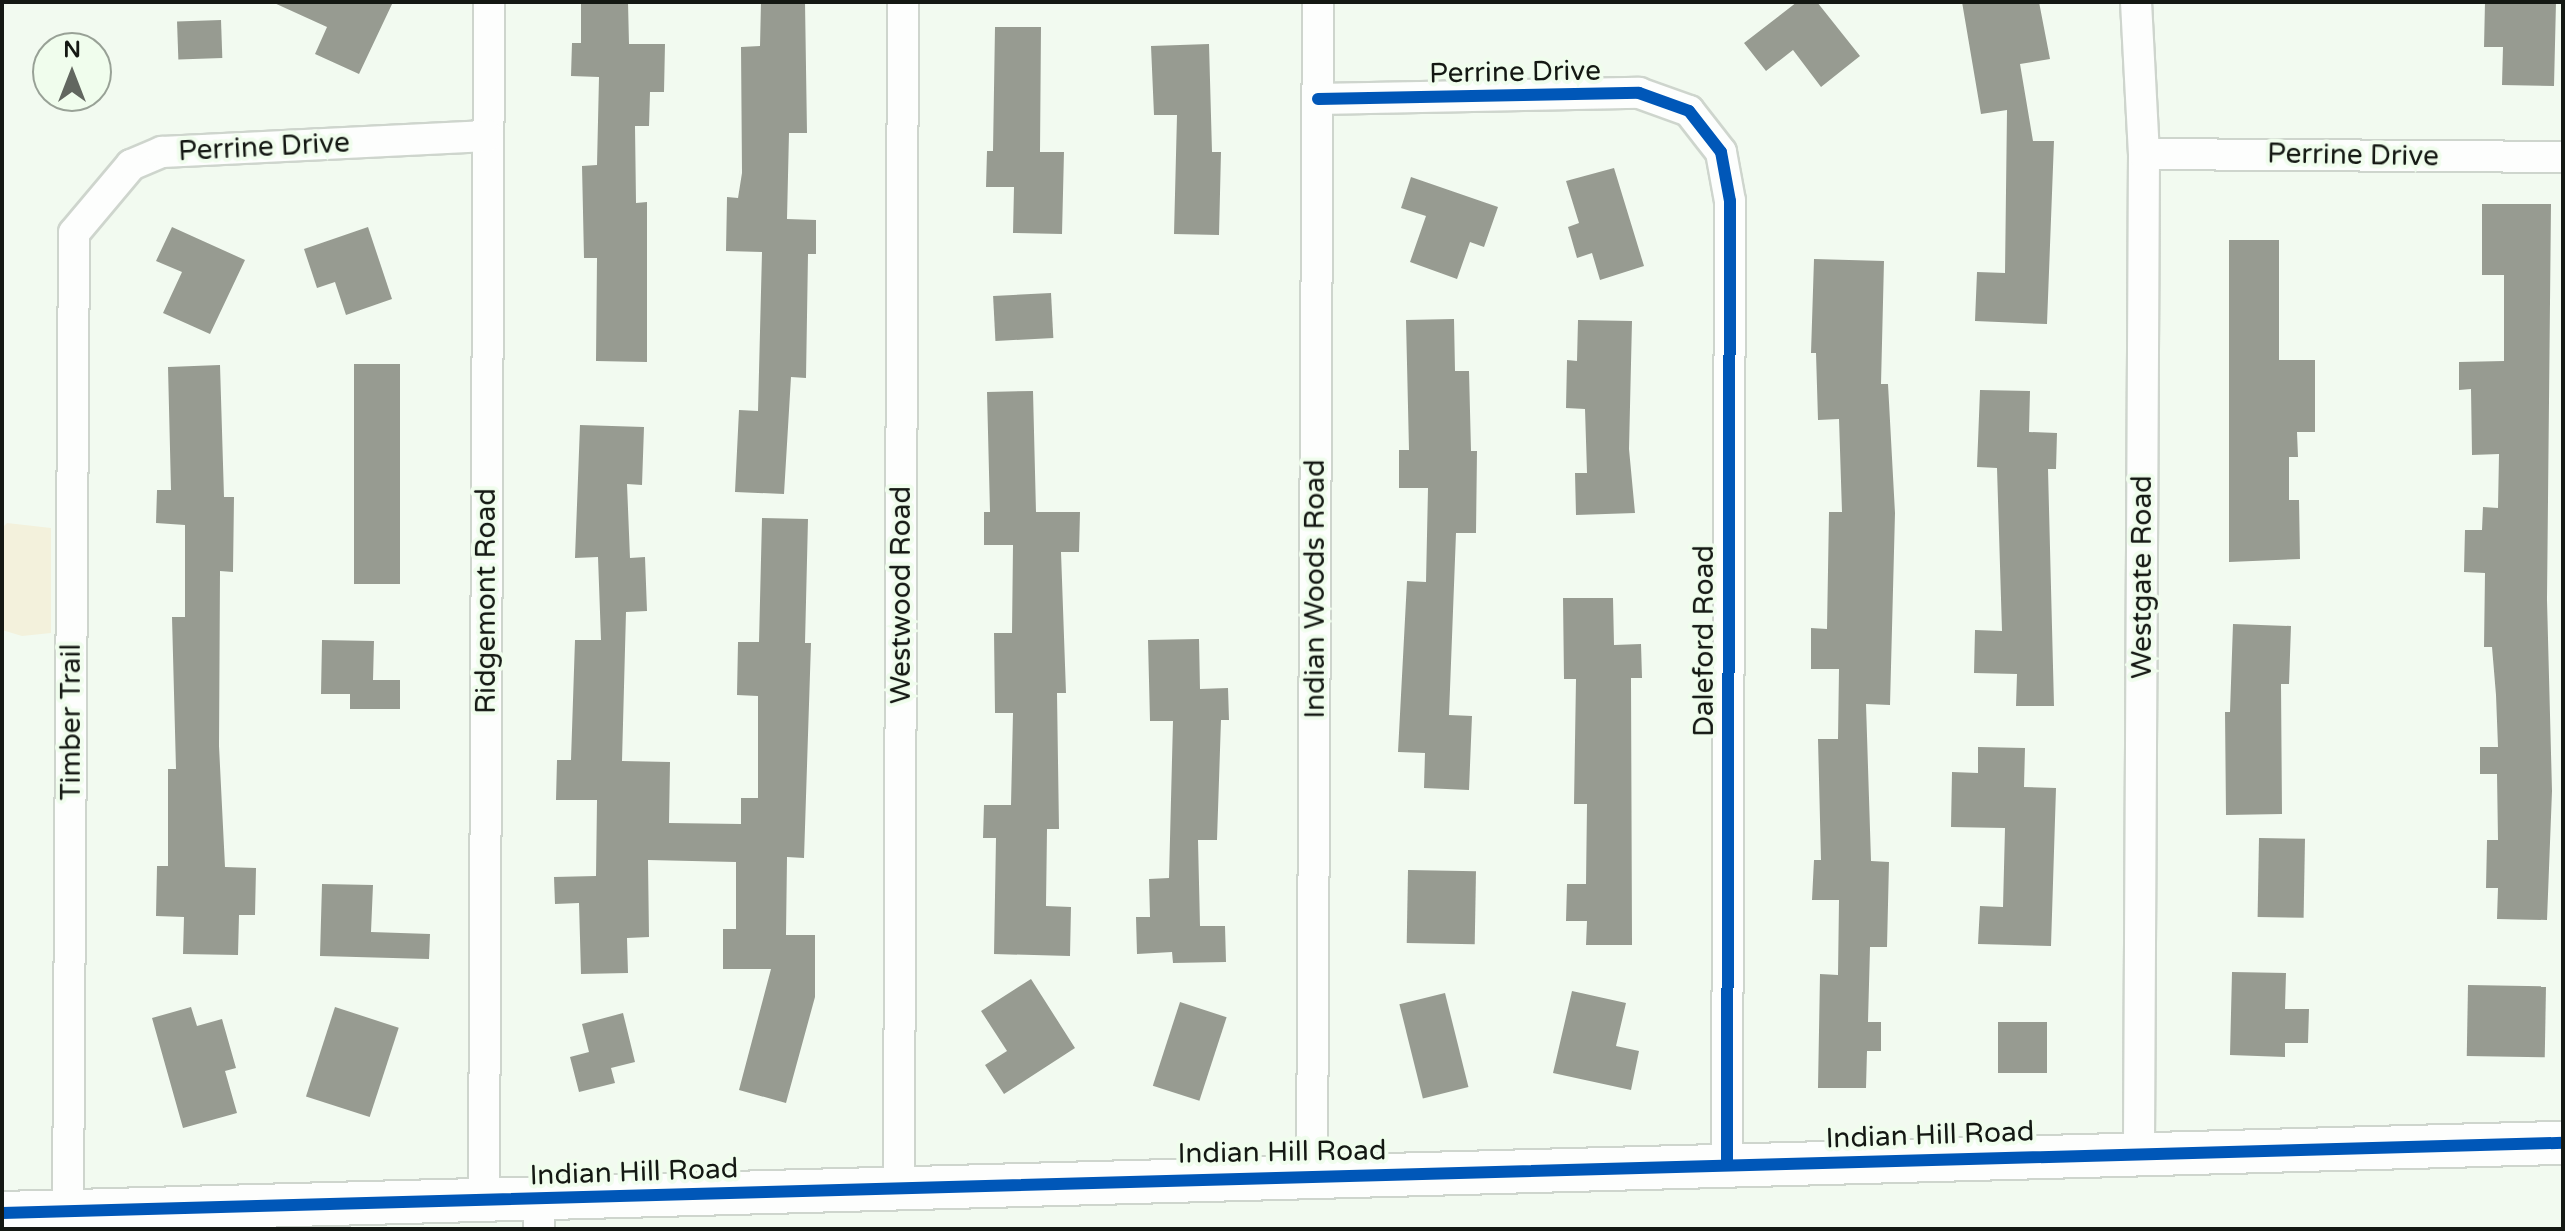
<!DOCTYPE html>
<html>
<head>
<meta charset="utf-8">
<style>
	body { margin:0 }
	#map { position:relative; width:2565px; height:1231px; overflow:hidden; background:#f2faf0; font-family:"Varela Round",sans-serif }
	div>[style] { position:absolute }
	.green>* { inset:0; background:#f3f1dc }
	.building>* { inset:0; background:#979b91; transform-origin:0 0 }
	.roads { filter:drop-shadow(2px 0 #ced5cd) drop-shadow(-2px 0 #ced5cd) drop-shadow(0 2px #ced5cd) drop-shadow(0 -2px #ced5cd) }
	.street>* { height:30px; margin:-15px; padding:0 15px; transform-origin:15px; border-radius:15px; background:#fdfefd }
	.secondary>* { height:42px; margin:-21px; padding:0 21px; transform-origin:21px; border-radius:21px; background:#fdfefd }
	.cycleway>* { height:12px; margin:-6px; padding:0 6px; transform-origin:6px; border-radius:6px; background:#0057b8 }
	span { translate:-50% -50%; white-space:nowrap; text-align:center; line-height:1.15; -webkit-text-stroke:8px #f0fded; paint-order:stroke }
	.street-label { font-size:28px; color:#141813 }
	.frame { position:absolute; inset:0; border:4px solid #141813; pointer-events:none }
	.north { position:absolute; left:32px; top:32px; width:80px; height:80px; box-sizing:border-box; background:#f0fded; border:2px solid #98a196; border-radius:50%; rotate:0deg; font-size:22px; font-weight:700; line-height:32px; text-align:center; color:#141813 }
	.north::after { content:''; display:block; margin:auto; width:28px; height:36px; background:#626760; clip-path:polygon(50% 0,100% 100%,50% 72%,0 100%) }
</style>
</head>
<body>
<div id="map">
	<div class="green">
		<div style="clip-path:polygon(7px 523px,51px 528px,51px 633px,22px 636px,2px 630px,2px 528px)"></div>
	</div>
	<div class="building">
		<div style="clip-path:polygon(272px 2px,393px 2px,359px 74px,315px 54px,327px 27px)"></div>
		<div style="clip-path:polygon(581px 2px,628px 2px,629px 44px,665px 44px,664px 92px,650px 92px,649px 126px,635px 126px,636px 203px,647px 202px,647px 362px,596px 361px,597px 258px,584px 258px,582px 166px,597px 165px,599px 77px,571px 76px,572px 43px,581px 43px)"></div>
		<div style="clip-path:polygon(761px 2px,805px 2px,807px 133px,789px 133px,787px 219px,816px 220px,816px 254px,808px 254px,806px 378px,791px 377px,784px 494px,735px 492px,739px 410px,758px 411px,762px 252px,726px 251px,727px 197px,738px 198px,742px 173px,741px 47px,760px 46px)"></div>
		<div style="clip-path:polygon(1797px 2px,1817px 2px,1860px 56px,1821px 87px,1793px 50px,1766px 71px,1744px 43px)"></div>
		<div style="clip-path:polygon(1962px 2px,2039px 2px,2050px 59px,2020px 64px,2033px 141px,2054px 141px,2047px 324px,1975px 321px,1977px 272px,2005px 273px,2007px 110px,1981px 114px)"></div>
		<div style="clip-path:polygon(2485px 2px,2556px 2px,2554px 86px,2502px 85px,2503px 47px,2484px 47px)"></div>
		<div style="left:221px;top:20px;width:38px;height:44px;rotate:88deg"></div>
		<div style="clip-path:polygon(995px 27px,1041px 27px,1040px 152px,1064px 152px,1062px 234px,1013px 233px,1014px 187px,986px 187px,987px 151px,993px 151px)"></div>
		<div style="clip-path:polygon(1209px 44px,1212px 152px,1221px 152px,1219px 235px,1174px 234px,1177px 115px,1154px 115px,1151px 46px)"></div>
		<div style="clip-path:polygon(1614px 168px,1644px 266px,1600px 280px,1592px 253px,1577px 258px,1568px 227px,1579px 223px,1566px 181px)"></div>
		<div style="clip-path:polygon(1411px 177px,1498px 207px,1484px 247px,1470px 242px,1457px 279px,1410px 262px,1426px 216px,1401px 208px)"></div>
		<div style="clip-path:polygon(2482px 204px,2551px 204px,2547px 600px,2552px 791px,2547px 920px,2497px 919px,2498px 888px,2486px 888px,2487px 840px,2498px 840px,2497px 774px,2480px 774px,2480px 747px,2498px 747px,2496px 695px,2492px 647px,2484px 647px,2485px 573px,2464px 572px,2465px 530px,2482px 530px,2483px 507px,2498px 508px,2499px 454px,2472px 455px,2471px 389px,2459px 390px,2459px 362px,2504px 361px,2504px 275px,2482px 275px)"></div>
		<div style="clip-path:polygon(172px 227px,245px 260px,210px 334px,163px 313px,182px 272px,156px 261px)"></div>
		<div style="clip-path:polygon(368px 227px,392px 299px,346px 315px,335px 282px,317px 288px,304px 249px)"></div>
		<div style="clip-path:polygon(2229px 240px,2279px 240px,2279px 360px,2315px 360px,2315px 432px,2297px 432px,2298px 457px,2289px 457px,2289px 500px,2299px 500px,2300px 559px,2229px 562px)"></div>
		<div style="clip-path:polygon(1814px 259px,1884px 261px,1881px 384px,1888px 384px,1895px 513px,1890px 705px,1866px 704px,1871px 861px,1889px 862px,1887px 947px,1870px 947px,1868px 1022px,1881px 1022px,1881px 1051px,1867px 1051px,1866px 1088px,1818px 1088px,1820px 974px,1838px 975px,1839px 900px,1812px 900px,1814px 860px,1821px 860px,1818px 739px,1838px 739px,1839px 669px,1811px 669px,1811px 628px,1827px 629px,1829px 512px,1842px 512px,1839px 419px,1818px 420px,1816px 353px,1811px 353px)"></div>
		<div style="left:1051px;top:293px;width:45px;height:58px;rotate:87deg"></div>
		<div style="clip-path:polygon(1454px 319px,1455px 371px,1469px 371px,1471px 451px,1477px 451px,1476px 533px,1456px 533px,1449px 715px,1472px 716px,1469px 790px,1424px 788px,1425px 753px,1398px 752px,1407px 581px,1426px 582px,1428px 488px,1399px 488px,1399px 450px,1409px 450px,1406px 320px)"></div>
		<div style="clip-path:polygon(1578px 320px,1632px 321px,1629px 449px,1635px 513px,1576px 515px,1575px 473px,1587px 473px,1585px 409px,1566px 408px,1567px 360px,1577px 361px)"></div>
		<div style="left:354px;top:364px;width:46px;height:220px"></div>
		<div style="clip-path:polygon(220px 365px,224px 497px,234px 497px,233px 572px,220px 571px,219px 746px,225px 867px,256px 868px,255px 915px,239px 915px,238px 955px,183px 954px,184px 917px,156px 916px,157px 866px,168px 866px,168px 769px,176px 769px,172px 617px,185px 617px,185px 525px,156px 523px,157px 490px,171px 490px,168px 367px)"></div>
		<div style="clip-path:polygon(1980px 390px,2030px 391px,2029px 432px,2057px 433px,2056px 469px,2048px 469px,2054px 706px,2016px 706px,2017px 674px,1974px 673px,1975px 630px,2002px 631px,1997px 468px,1977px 467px)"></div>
		<div style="clip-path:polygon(1033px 391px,1036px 512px,1080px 512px,1079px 552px,1061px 552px,1066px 693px,1057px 693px,1059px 829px,1047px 829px,1046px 906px,1071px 907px,1070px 956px,994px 954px,996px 838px,983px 838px,984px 805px,1011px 805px,1013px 713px,995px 713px,994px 633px,1012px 633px,1013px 545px,984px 545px,984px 512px,990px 512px,987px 392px)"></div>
		<div style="clip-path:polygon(580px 425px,644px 427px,642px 485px,627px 484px,630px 558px,645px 557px,647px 611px,626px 612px,622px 761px,670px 762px,669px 823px,741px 824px,741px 798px,758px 798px,758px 696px,737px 695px,738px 642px,759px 642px,762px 518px,808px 519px,805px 643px,811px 643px,804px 858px,787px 857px,786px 935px,815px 935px,815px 997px,786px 1103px,739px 1090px,771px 969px,723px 969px,723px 929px,736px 929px,736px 862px,648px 860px,649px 937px,627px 938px,628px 973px,581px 974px,579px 903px,555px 904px,554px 877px,596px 876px,597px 800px,556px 800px,557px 760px,571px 760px,575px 640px,601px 640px,598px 557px,575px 558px)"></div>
		<div style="clip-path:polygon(1563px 598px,1613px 598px,1614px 645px,1641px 644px,1642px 678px,1631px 678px,1632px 945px,1586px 945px,1587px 921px,1566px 921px,1567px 884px,1586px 884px,1587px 804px,1574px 804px,1576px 679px,1564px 679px)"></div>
		<div style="clip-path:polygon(2233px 624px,2291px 626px,2289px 684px,2281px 684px,2282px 814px,2226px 815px,2225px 712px,2230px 712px)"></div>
		<div style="clip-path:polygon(1199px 639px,1200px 689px,1228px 688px,1229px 720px,1221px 720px,1217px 840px,1198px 840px,1200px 926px,1225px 926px,1226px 962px,1173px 963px,1172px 952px,1137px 954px,1136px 917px,1150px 917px,1149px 879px,1169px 878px,1173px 721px,1150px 721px,1148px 640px)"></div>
		<div style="clip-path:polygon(322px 640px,374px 641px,373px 680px,400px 680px,400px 709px,350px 709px,350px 694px,321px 694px)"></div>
		<div style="clip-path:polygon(1978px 747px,2025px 748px,2024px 787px,2056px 788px,2051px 946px,1978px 944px,1980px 906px,2003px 907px,2005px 828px,1951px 827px,1952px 772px,1978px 773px)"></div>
		<div style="left:2259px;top:838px;width:46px;height:79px;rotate:1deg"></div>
		<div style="left:1408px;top:870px;width:68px;height:73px;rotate:1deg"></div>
		<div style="clip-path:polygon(322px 884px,373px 885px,371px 932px,430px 934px,429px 959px,320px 956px)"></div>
		<div style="clip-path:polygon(2232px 972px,2286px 973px,2285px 1009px,2309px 1009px,2308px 1043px,2285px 1043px,2285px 1057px,2230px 1055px)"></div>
		<div style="clip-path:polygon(1031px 979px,1075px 1048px,1004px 1094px,985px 1065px,1007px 1051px,981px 1011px)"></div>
		<div style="left:2468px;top:985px;width:78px;height:71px;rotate:1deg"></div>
		<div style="clip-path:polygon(1572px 991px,1626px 1003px,1616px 1046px,1639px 1051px,1631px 1090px,1553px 1073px)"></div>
		<div style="left:1445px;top:993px;width:97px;height:47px;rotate:76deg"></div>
		<div style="left:1180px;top:1002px;width:49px;height:88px;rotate:18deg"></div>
		<div style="clip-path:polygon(191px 1007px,197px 1026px,222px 1019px,236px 1068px,225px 1071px,237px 1113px,183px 1128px,152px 1018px)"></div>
		<div style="left:335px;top:1007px;width:67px;height:94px;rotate:18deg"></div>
		<div style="clip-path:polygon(623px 1013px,635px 1062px,611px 1068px,615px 1083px,579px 1092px,570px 1057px,589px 1052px,582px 1024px)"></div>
		<div style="left:2047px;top:1022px;width:51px;height:49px;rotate:90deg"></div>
	</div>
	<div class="roads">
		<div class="street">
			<div style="left:2136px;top:2px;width:152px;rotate:87deg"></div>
			<div style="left:2144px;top:154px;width:999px;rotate:90.29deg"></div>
			<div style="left:1318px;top:99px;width:321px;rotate:-1.1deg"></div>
			<div style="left:1639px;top:93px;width:53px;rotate:19.8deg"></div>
			<div style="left:1689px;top:111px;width:52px;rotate:52deg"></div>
			<div style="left:1721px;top:152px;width:50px;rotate:79.6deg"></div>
			<div style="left:1730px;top:201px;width:964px;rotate:90.18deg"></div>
			<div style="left:2144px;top:154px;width:419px;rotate:0.4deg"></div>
			<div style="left:1312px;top:1176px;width:1174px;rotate:-89.71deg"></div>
			<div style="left:899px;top:1187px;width:1185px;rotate:-89.81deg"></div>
			<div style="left:539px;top:1199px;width:30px;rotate:90deg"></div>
			<div style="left:484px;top:1200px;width:1198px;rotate:-89.76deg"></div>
			<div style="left:68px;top:1212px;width:979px;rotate:-89.65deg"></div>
			<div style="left:74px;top:233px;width:89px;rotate:-50deg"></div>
			<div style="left:131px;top:165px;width:34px;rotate:-23deg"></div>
			<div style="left:162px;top:152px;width:326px;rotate:-2.8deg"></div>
		</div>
		<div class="secondary">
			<div style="left:2px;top:1213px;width:2562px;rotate:-1.57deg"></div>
		</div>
	</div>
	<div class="cycleway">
		<div style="left:1318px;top:99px;width:321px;rotate:-1.1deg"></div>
		<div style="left:1639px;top:93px;width:53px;rotate:19.8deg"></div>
		<div style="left:1689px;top:111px;width:52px;rotate:52deg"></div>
		<div style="left:1721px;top:152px;width:50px;rotate:79.6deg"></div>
		<div style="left:1730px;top:201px;width:964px;rotate:90.18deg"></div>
		<div style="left:2px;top:1213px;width:2562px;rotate:-1.57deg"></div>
	</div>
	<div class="street-label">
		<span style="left:1515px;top:72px;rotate:-1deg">Perrine Drive</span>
		<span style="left:264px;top:147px;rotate:-3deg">Perrine Drive</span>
		<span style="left:2353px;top:155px;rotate:1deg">Perrine Drive</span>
		<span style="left:2142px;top:577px;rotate:-90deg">Westgate Road</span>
		<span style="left:1315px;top:589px;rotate:-90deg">Indian Woods Road</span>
		<span style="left:901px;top:595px;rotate:-90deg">Westwood Road</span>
		<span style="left:486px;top:601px;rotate:-90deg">Ridgemont Road</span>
		<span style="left:1704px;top:641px;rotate:-90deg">Daleford Road</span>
		<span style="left:71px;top:722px;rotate:-90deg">Timber Trail</span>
		<span style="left:1930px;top:1135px;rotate:-2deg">Indian Hill Road</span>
		<span style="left:1282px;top:1152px;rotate:-1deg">Indian Hill Road</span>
		<span style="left:634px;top:1172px;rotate:-2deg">Indian Hill Road</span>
	</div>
	<div class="frame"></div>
	<div class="north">N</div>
</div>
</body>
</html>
